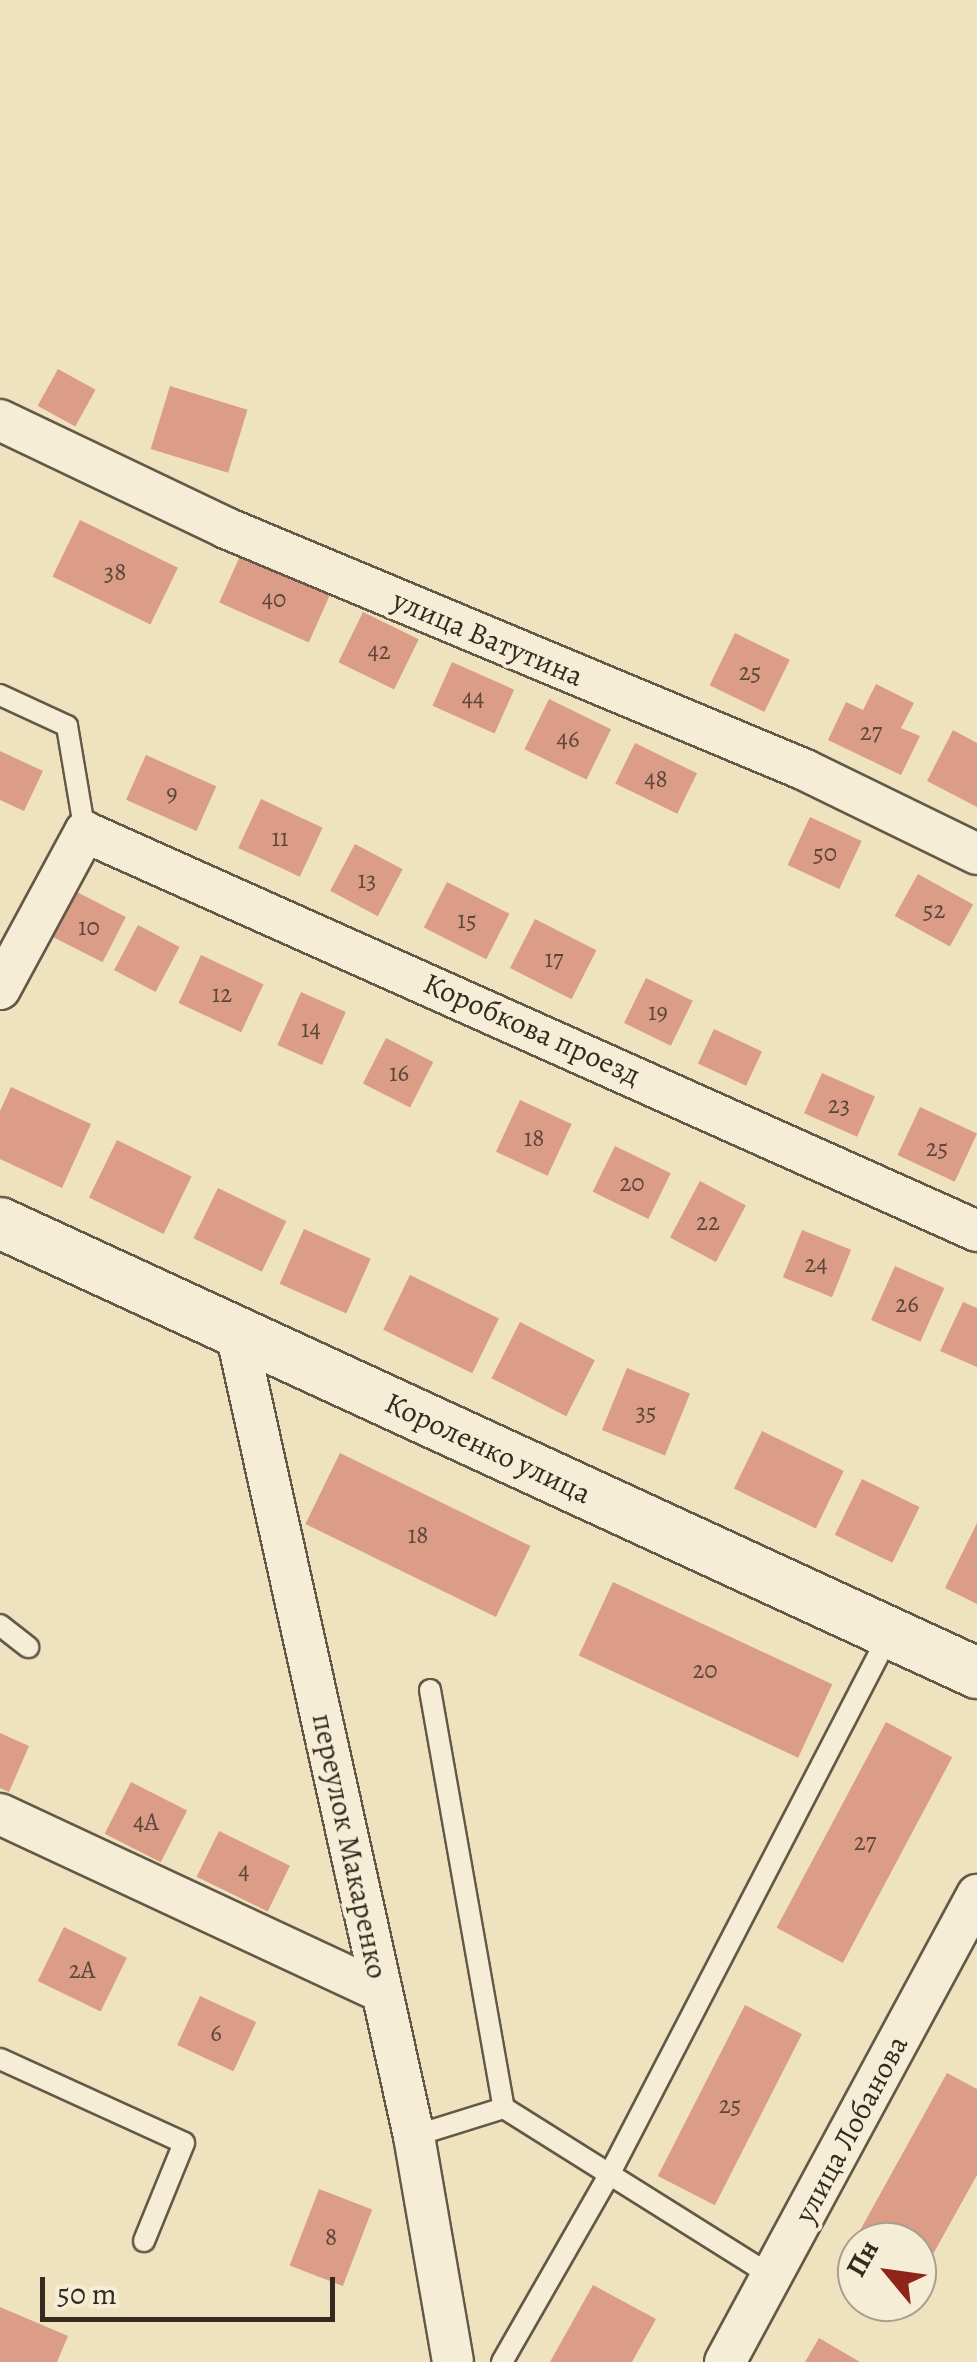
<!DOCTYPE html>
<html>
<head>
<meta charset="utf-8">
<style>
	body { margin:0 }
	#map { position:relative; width:977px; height:2362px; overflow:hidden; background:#efe3bf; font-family:Alegreya,serif }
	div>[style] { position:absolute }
	.building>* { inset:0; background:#db9d87; transform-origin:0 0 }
	.roads { filter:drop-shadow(2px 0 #645848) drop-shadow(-2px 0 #645848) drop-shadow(0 2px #645848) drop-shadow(0 -2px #645848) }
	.service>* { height:20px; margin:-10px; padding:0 10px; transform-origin:10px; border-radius:10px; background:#f5edd5 }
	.minor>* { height:40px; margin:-20px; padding:0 20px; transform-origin:20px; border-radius:20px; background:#f5edd5 }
	.tertiary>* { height:50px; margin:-25px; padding:0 25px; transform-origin:25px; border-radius:25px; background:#f5edd5 }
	span { translate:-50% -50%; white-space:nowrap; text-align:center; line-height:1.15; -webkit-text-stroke:8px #f5edd5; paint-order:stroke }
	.number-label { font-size:25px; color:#5f473a }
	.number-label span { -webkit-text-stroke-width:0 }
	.street-label { font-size:30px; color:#362a20 }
	.north { position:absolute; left:837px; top:2222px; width:100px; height:100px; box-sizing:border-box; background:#f5edd5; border:2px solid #a99f8d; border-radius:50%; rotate:299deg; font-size:28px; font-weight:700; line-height:40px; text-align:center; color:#362a20 }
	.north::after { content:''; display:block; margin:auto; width:35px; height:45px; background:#8f2418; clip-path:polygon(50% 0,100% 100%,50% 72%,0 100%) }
	.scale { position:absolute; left:40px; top:2277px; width:295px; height:45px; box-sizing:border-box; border:5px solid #362a20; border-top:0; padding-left:12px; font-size:30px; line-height:35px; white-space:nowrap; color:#362a20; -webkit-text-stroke:8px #f5edd5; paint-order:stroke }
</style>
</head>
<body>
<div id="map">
	<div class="building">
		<div style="left:58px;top:369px;width:43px;height:42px;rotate:29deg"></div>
		<div style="left:170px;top:386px;width:81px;height:66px;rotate:17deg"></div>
		<div style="left:80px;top:520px;width:109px;height:63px;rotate:26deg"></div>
		<div style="left:240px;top:556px;width:98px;height:51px;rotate:24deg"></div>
		<div style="left:363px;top:612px;width:62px;height:56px;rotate:26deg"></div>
		<div style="left:735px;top:633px;width:61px;height:58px;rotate:26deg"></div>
		<div style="left:452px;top:662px;width:68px;height:48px;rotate:24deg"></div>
		<div style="clip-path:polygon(876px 684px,914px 703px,901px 728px,920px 736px,901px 775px,828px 740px,846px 702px,863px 710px)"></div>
		<div style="left:549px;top:699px;width:69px;height:56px;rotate:26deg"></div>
		<div style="clip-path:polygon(953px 730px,977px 743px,977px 807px,927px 781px)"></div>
		<div style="left:635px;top:743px;width:69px;height:45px;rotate:26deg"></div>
		<div style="clip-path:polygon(0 751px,43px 771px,24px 811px,0 800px)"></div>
		<div style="left:146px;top:755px;width:77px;height:49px;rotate:24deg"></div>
		<div style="left:261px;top:799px;width:68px;height:54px;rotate:25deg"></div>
		<div style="left:810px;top:817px;width:57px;height:53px;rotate:25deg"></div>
		<div style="left:355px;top:844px;width:54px;height:53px;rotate:28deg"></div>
		<div style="left:918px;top:874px;width:63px;height:48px;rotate:29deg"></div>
		<div style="left:447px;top:882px;width:70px;height:51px;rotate:27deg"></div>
		<div style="left:75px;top:891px;width:57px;height:51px;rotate:27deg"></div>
		<div style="left:535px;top:919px;width:69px;height:55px;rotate:27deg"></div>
		<div style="left:138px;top:925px;width:47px;height:51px;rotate:28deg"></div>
		<div style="left:201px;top:955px;width:69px;height:53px;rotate:25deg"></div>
		<div style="left:646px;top:978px;width:52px;height:50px;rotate:26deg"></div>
		<div style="left:301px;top:992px;width:49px;height:58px;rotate:24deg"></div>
		<div style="left:714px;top:1029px;width:53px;height:38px;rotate:25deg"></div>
		<div style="left:386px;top:1038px;width:53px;height:51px;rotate:27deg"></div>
		<div style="left:822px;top:1073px;width:58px;height:44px;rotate:24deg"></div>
		<div style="clip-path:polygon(11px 1087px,91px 1124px,62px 1188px,0 1159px,0 1111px)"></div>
		<div style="left:520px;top:1100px;width:57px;height:57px;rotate:25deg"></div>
		<div style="left:920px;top:1107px;width:63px;height:53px;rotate:25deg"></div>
		<div style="left:117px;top:1140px;width:83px;height:64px;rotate:26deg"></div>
		<div style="left:615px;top:1146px;width:62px;height:51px;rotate:26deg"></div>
		<div style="left:700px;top:1181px;width:52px;height:64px;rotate:28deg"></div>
		<div style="left:218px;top:1188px;width:76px;height:56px;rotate:26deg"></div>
		<div style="left:304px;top:1229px;width:73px;height:60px;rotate:24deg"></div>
		<div style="left:802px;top:1230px;width:53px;height:51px;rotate:22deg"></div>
		<div style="left:895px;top:1266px;width:54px;height:59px;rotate:24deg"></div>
		<div style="left:410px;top:1275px;width:99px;height:61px;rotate:26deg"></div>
		<div style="clip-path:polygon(963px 1302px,977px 1308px,977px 1367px,940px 1351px)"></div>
		<div style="left:520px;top:1322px;width:84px;height:63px;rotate:27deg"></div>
		<div style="left:627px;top:1368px;width:68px;height:67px;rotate:22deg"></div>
		<div style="left:762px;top:1431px;width:91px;height:64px;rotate:26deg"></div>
		<div style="left:340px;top:1453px;width:212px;height:79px;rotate:26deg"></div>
		<div style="left:862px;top:1479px;width:64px;height:62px;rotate:26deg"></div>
		<div style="clip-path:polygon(977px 1523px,977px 1604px,945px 1588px)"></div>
		<div style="left:613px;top:1582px;width:242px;height:81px;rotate:25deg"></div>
		<div style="left:886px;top:1722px;width:75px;height:233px;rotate:28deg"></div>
		<div style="clip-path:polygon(0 1733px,29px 1746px,9px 1792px,0 1788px)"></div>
		<div style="left:131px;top:1782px;width:63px;height:58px;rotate:27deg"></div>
		<div style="left:219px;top:1831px;width:79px;height:51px;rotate:26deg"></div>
		<div style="left:64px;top:1927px;width:70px;height:60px;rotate:26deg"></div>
		<div style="left:200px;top:1996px;width:62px;height:54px;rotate:25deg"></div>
		<div style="left:745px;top:2005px;width:64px;height:192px;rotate:27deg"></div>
		<div style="clip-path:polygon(947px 2073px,977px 2089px,977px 2175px,917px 2283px,917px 2242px,857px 2242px,857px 2259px,847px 2254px)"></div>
		<div style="left:319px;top:2189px;width:57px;height:82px;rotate:21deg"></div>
		<div style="clip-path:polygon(593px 2285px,656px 2319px,632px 2362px,550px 2362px)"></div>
		<div style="clip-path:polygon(0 2307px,68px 2336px,57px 2362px,0 2362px)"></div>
		<div style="clip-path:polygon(819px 2338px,860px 2362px,805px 2362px)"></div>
	</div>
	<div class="roads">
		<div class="service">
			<div style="left:0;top:695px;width:74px;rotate:24.8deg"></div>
			<div style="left:67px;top:726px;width:108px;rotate:80.4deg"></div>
			<div style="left:0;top:1625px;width:36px;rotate:38deg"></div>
			<div style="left:430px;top:1690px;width:424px;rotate:80deg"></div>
			<div style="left:0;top:2059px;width:202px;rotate:24.5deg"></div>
			<div style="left:184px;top:2143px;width:106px;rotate:112.2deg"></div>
			<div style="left:414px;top:2136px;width:94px;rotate:-17.3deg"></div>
			<div style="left:504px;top:2108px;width:316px;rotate:32.1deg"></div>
			<div style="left:502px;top:2362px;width:215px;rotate:-60.2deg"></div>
			<div style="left:609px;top:2175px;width:611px;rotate:-62.6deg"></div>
		</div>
		<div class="minor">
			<div style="left:0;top:420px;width:250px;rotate:25.5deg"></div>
			<div style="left:226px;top:528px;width:628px;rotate:22.68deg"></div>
			<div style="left:805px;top:770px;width:191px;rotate:26deg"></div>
			<div style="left:0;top:989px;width:179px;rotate:-61.6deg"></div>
			<div style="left:85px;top:832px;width:977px;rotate:24.1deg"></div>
			<div style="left:236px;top:1332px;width:823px;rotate:77.52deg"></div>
			<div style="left:414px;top:2136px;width:229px;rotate:80.2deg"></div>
			<div style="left:0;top:1814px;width:421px;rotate:25deg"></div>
			<div style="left:725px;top:2362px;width:531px;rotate:-61.65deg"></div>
		</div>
		<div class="tertiary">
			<div style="left:0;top:1223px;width:1076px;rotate:24.73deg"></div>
		</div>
	</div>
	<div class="number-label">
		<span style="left:115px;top:572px">38</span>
		<span style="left:274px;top:599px">40</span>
		<span style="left:379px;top:651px">42</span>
		<span style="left:750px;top:672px">25</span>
		<span style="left:473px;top:698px">44</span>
		<span style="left:871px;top:732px">27</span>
		<span style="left:568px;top:739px">46</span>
		<span style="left:656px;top:779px">48</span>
		<span style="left:172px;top:793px">9</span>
		<span style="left:280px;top:838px">11</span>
		<span style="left:825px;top:853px">50</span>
		<span style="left:367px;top:880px">13</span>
		<span style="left:934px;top:910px">52</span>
		<span style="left:467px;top:920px">15</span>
		<span style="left:89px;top:927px">10</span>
		<span style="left:554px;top:959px">17</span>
		<span style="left:222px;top:994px">12</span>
		<span style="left:658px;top:1012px">19</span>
		<span style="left:311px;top:1029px">14</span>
		<span style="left:399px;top:1073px">16</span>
		<span style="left:839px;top:1105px">23</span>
		<span style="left:534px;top:1138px">18</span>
		<span style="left:937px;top:1148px">25</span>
		<span style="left:632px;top:1183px">20</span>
		<span style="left:708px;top:1222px">22</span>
		<span style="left:816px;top:1264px">24</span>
		<span style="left:907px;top:1304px">26</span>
		<span style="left:646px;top:1412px">35</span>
		<span style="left:418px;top:1535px">18</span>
		<span style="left:705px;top:1670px">20</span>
		<span style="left:146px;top:1822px">4А</span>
		<span style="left:865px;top:1842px">27</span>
		<span style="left:244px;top:1871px">4</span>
		<span style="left:82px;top:1970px">2А</span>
		<span style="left:216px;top:2033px">6</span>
		<span style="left:730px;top:2105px">25</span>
		<span style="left:331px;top:2237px">8</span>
	</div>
	<div class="street-label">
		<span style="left:488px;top:638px;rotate:23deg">улица Ватутина</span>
		<span style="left:532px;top:1029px;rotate:24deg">Коробкова проезд</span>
		<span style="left:488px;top:1448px;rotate:25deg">Короленко улица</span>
		<span style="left:350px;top:1846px;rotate:78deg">переулок Макаренко</span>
		<span style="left:851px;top:2129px;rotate:-62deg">улица Лобанова</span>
	</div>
	<div class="north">Пн</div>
	<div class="scale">50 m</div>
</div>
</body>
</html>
